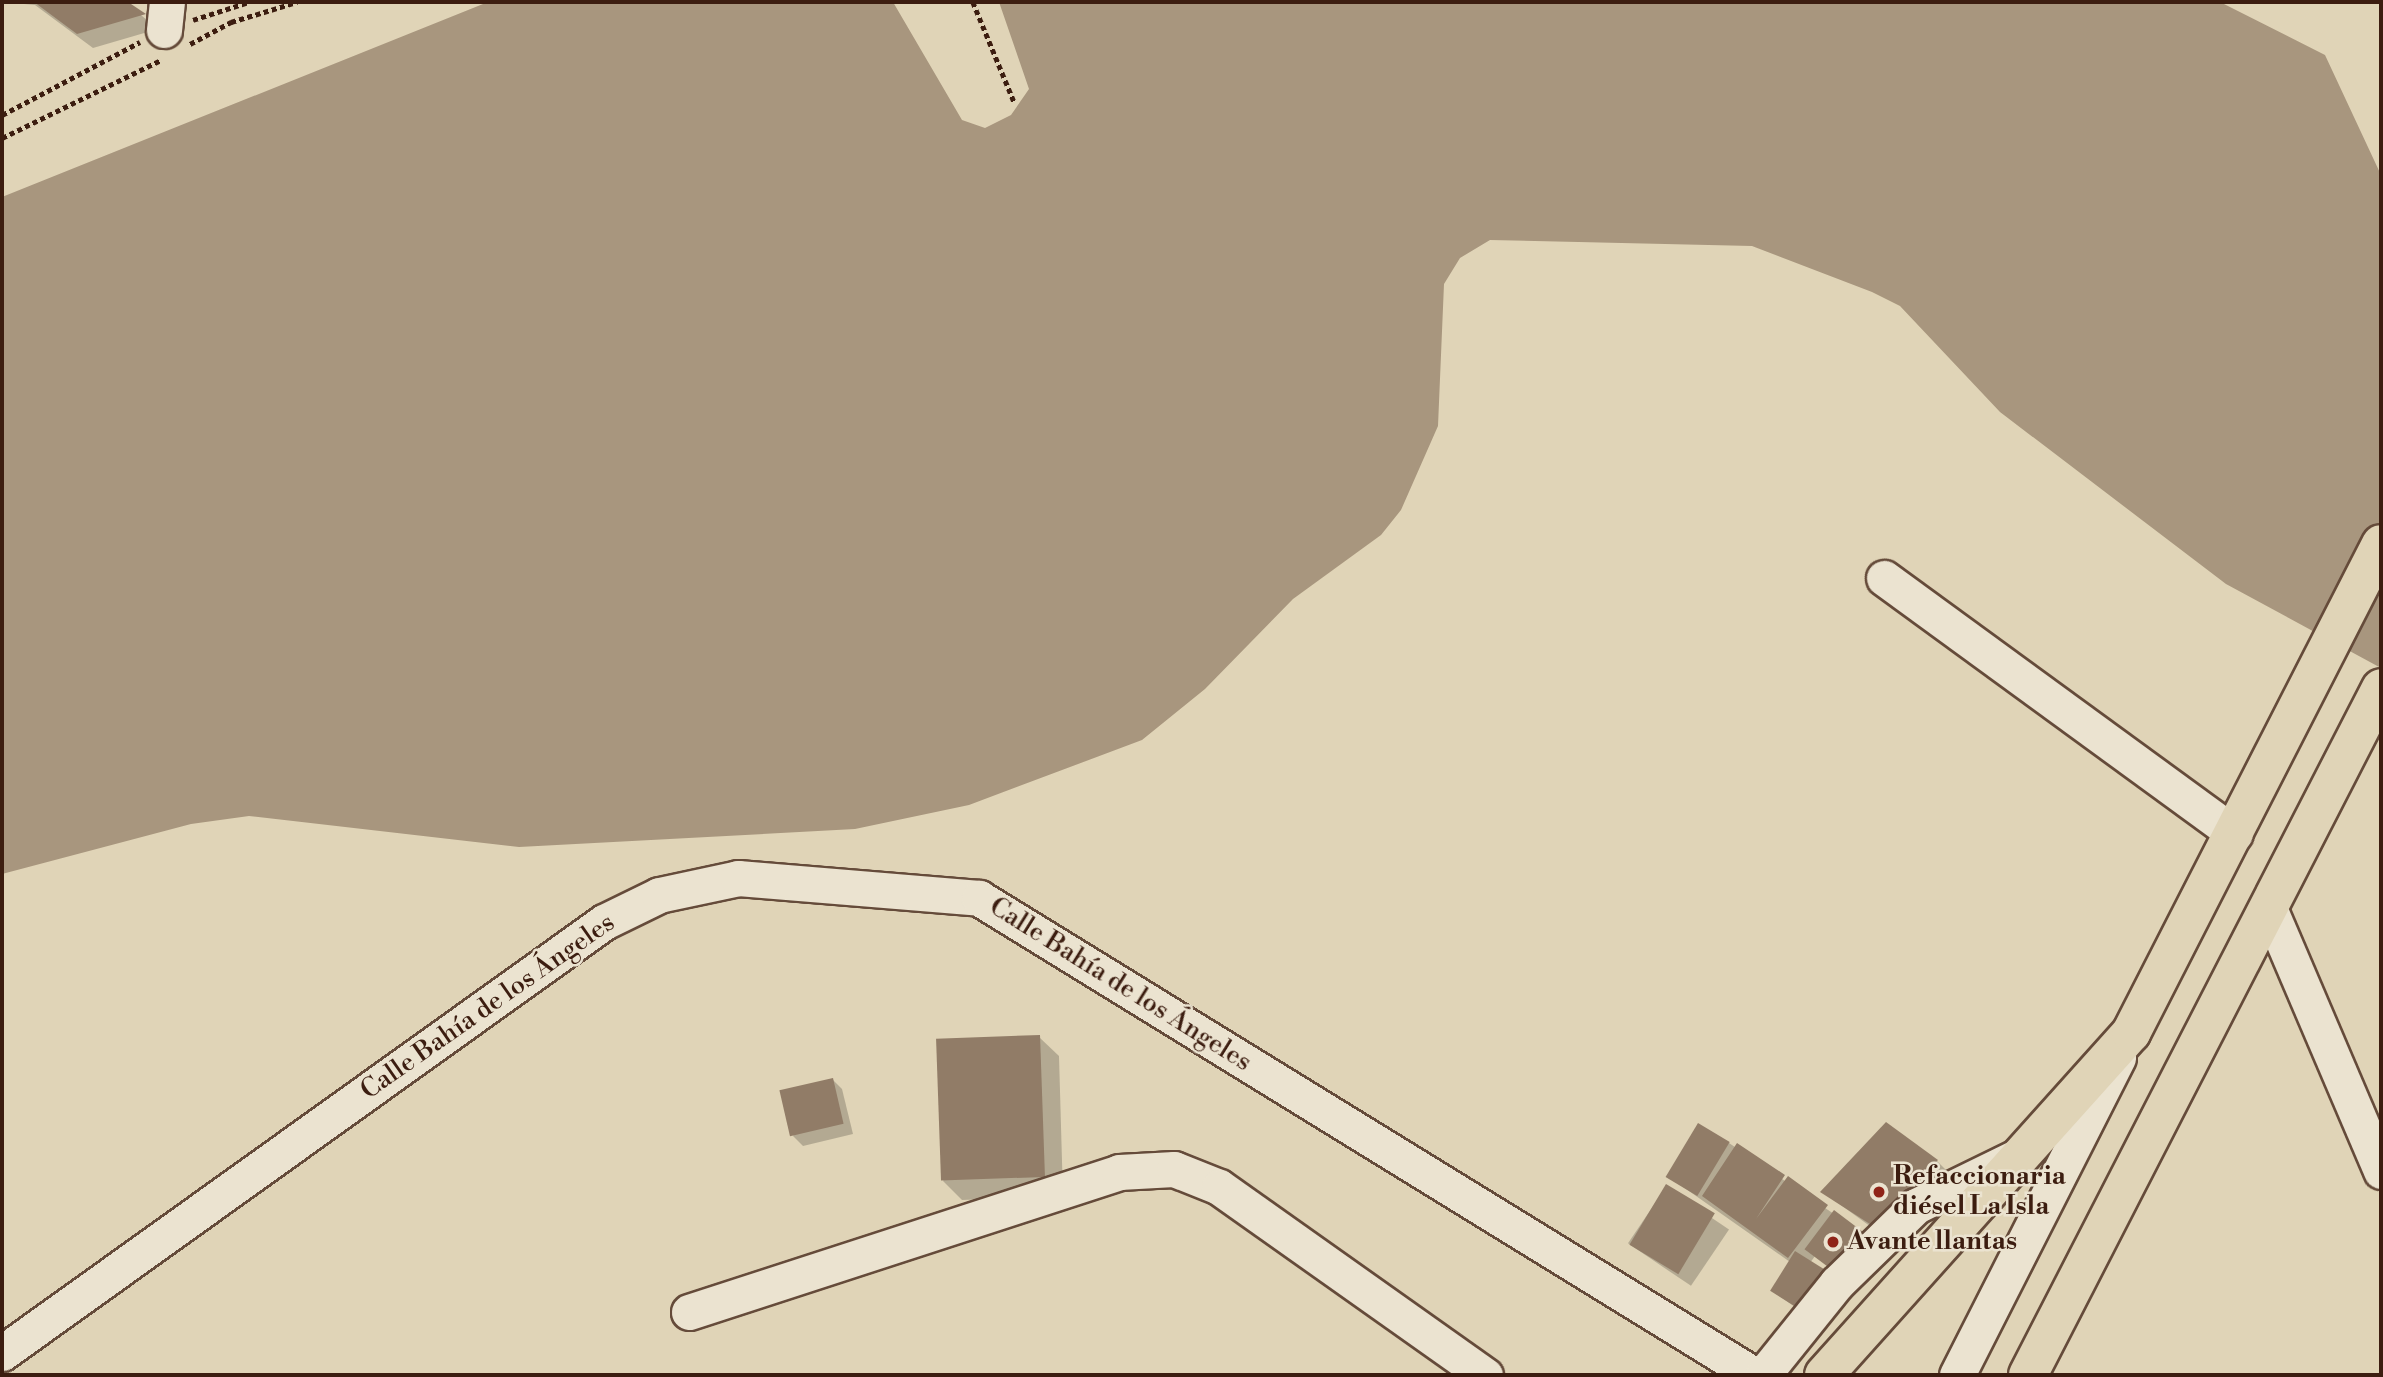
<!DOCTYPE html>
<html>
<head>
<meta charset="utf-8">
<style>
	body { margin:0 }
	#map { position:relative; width:2383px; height:1377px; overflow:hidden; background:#e0d4b7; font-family:"Libre Bodoni",serif }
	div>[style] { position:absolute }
	.water>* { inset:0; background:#a8967e }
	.shadow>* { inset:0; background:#0003; transform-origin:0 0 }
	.building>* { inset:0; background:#917c67; transform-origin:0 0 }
	.path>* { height:4.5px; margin-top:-2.25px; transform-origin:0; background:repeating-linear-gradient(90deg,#3c1d10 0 5px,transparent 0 8.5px) }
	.roads { filter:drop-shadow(2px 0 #654b3a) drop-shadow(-2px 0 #654b3a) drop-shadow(0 2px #654b3a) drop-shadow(0 -2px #654b3a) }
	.minor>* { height:35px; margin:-17.5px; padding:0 17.5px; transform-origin:17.5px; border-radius:17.5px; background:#ebe3d0 }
	.highway>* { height:38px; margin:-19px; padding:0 19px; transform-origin:19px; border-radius:19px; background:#e0d4b7 }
	.dots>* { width:19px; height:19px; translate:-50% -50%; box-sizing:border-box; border:4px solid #ebe3d0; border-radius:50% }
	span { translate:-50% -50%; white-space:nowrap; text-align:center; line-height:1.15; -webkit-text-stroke:5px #ebe3d0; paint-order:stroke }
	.street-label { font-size:26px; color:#3c1d10 }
	.poi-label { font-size:26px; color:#3c1d10; font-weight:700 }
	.left { translate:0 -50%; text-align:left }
	.frame { position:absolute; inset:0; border:4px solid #3c1d10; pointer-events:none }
</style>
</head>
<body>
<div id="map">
	<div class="water">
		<div style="clip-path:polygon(488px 2px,893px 2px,962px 120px,985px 128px,1011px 115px,1029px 89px,999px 2px,2220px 2px,2325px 55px,2381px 175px,2381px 668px,2226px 584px,2000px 412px,1900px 306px,1872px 292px,1752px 246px,1490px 240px,1460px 258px,1444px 284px,1438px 426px,1401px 510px,1381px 535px,1293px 599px,1205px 689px,1142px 740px,969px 805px,855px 829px,519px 847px,249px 816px,191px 824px,2px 874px,2px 197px)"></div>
	</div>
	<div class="shadow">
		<div style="clip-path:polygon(2px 2px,125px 2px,158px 29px,93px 48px,35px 5px)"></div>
		<div style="clip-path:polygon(1039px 1037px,1059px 1056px,1063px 1196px,962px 1200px,943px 1181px)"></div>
		<div style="clip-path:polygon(833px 1080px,842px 1089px,853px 1134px,803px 1146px,793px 1136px)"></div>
		<div style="clip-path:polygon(1729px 1143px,1834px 1214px,1849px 1282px,1815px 1256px,1810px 1263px,1817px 1322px,1772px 1291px,1790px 1262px,1669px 1177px)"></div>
		<div style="clip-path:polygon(1937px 1161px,1951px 1175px,1889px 1240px,1823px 1192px)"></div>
		<div style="left:1666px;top:1187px;width:76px;height:68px;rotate:34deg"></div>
	</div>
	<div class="building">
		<div style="clip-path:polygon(34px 2px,128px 2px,146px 14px,77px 34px)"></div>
		<div style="left:1040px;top:1035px;width:142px;height:104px;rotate:88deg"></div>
		<div style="left:833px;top:1078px;width:47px;height:55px;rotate:77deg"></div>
		<div style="clip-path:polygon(1886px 1122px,1938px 1160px,1873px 1226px,1820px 1192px)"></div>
		<div style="left:1698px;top:1123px;width:37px;height:63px;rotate:31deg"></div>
		<div style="clip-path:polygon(1737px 1143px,1785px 1175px,1756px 1219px,1788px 1176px,1828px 1205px,1788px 1258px,1702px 1196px)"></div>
		<div style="left:1666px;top:1184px;width:57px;height:71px;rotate:31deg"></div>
		<div style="left:1834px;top:1210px;width:41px;height:49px;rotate:37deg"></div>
		<div style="left:1795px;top:1251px;width:44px;height:47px;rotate:32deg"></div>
	</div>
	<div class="path">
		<div style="left:973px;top:2px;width:110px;rotate:67.6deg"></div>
		<div style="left:193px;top:20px;width:59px;rotate:-17.8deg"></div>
		<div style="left:190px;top:44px;width:47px;rotate:-28.2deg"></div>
		<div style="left:231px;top:22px;width:69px;rotate:-16.9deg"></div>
		<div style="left:2px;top:115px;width:156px;rotate:-27.9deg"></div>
		<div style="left:2px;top:138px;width:177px;rotate:-26.1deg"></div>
	</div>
	<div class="roads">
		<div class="minor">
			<div style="left:164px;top:30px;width:28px;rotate:-84deg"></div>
			<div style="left:1884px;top:578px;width:434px;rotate:36.1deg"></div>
			<div style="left:2269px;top:908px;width:286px;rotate:66.9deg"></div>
			<div style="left:689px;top:1312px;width:452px;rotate:-18deg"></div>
			<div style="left:1119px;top:1172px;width:55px;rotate:-3.1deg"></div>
			<div style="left:1174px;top:1169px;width:48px;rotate:21.8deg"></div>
			<div style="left:1219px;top:1187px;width:326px;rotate:35.3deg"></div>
			<div style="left:2px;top:1353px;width:740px;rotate:-35.6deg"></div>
			<div style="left:604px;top:922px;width:61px;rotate:-26.1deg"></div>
			<div style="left:659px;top:895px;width:81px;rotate:-12.1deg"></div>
			<div style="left:738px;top:878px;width:242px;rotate:4.7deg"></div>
			<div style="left:979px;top:898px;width:910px;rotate:31.61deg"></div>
			<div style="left:1763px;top:1375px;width:118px;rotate:-51.2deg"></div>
			<div style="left:1837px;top:1283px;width:110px;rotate:-44.3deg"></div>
			<div style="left:1916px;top:1206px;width:114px;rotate:-26.1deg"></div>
			<div style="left:1957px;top:1375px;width:356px;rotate:-63.1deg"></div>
		</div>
		<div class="highway">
			<div style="left:1824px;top:1375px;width:460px;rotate:-48.1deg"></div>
			<div style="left:2131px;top:1033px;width:549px;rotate:-62.92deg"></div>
			<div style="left:2028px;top:1375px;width:772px;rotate:-62.8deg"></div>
		</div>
	</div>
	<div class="dots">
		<div style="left:1879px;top:1192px;background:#8f2418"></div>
		<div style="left:1833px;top:1242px;background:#8f2418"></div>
	</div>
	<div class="street-label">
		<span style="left:1120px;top:985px;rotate:32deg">Calle Bahía de los Ángeles</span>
		<span style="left:488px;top:1007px;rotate:-35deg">Calle Bahía de los Ángeles</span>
	</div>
	<div class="poi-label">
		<span class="left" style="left:1893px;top:1192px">Refaccionaria<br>diésel La Isla</span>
		<span class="left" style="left:1847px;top:1242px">Avante llantas</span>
	</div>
	<div class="frame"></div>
</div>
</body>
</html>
